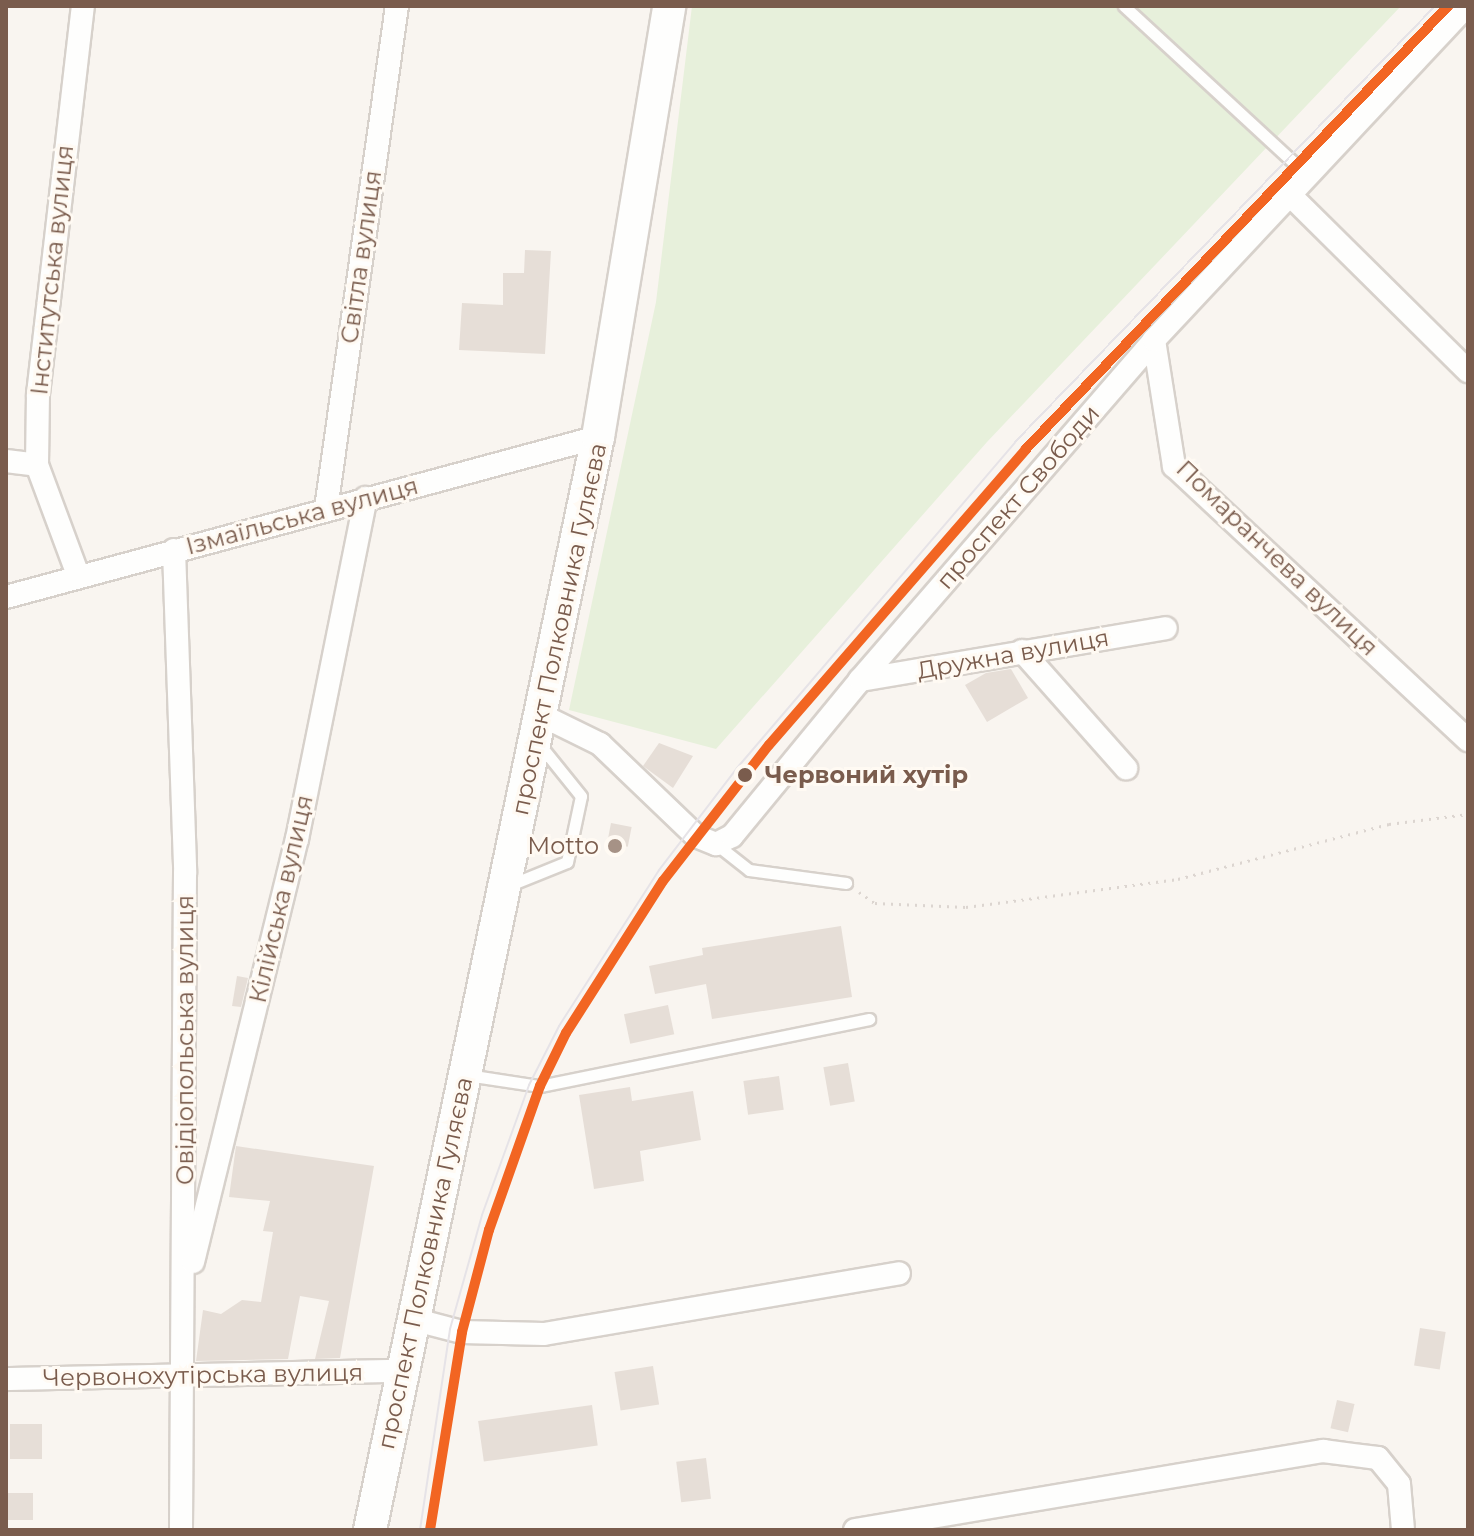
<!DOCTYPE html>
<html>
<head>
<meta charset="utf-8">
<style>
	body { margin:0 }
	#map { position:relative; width:1474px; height:1536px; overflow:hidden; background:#f9f5f0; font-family:Montserrat,sans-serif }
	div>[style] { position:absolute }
	.green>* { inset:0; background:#e7f0db }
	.building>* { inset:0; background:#e6ded7; transform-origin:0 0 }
	.path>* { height:3px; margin-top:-1.5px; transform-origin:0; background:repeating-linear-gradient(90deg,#dcd5d0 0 2px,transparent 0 8px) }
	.roads { filter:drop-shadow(2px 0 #d7d1cb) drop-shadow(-2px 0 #d7d1cb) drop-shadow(0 2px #d7d1cb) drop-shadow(0 -2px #d7d1cb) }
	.lane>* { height:11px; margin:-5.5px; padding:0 5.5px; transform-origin:5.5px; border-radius:5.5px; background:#fefefd }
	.street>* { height:22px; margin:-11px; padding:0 11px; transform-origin:11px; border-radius:11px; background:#fefefd }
	.secondary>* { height:32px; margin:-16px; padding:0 16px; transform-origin:16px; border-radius:16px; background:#fefefd }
	.tram>* { height:2px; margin:-1px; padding:0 1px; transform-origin:1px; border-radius:1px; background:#e6e3e7 }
	.tram-1>* { height:10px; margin:-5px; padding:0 5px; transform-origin:5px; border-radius:5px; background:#f26522 }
	.dots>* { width:22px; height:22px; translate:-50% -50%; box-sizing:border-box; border:4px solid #fffaf3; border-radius:50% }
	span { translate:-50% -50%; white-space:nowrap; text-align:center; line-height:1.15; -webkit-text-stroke:6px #fffaf3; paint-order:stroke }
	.street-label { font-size:24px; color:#7a5c4d }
	.stop-label { font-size:24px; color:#7a5c4d; font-weight:700 }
	.left { translate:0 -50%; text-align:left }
	.poi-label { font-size:24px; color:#7a5c4d }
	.right { translate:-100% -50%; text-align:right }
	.frame { position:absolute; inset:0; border:8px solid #7a5c4d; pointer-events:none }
</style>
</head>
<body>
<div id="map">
	<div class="green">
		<div style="clip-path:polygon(692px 6px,1401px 6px,987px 442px,716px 749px,569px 710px,656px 302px)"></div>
	</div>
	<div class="building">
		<div style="clip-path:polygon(525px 250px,551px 251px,545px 354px,459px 350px,462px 303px,503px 305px,503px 273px,524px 273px)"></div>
		<div style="clip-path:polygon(1011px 669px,1028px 698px,987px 722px,965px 685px,986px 673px)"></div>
		<div style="clip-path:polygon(659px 743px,693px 756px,673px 788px,643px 766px)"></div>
		<div style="left:611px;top:823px;width:21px;height:20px;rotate:11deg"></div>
		<div style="clip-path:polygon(841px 926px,852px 997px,712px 1019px,706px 984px,655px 994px,649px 966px,703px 955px,702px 948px)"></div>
		<div style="clip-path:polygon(237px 976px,248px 978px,241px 1007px,232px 1006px)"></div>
		<div style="left:668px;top:1005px;width:30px;height:45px;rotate:78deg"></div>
		<div style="left:848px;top:1063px;width:39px;height:25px;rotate:80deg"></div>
		<div style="left:779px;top:1076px;width:34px;height:36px;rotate:82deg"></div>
		<div style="clip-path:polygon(630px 1087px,632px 1101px,693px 1091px,701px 1140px,640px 1151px,644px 1181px,594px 1189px,579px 1095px)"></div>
		<div style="clip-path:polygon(236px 1146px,374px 1166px,340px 1358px,315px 1359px,329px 1301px,300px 1296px,288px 1359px,196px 1361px,203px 1310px,221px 1314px,242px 1300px,261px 1302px,273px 1232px,263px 1231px,270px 1201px,229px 1197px)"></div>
		<div style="left:1420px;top:1328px;width:26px;height:38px;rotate:9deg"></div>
		<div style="left:653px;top:1366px;width:39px;height:39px;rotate:81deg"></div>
		<div style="left:1337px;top:1400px;width:18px;height:29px;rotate:13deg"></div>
		<div style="left:592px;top:1405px;width:41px;height:115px;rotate:82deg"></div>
		<div style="left:10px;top:1424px;width:32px;height:35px"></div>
		<div style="left:706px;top:1458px;width:41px;height:30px;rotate:83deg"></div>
		<div style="left:6px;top:1493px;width:27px;height:27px"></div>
	</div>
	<div class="path">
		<div style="left:859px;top:892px;width:19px;rotate:35deg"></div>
		<div style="left:875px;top:903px;width:91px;rotate:2.5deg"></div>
		<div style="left:966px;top:907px;width:214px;rotate:-7.5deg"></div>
		<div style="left:1178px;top:879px;width:218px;rotate:-14.6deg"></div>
		<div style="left:1389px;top:824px;width:80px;rotate:-7.2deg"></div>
	</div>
	<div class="roads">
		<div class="lane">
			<div style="left:1124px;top:6px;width:252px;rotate:42.7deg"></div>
			<div style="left:716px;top:844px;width:42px;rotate:38.2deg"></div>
			<div style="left:749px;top:870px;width:98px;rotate:7.6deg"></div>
			<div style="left:510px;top:885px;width:61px;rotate:-22deg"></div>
			<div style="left:567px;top:862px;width:67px;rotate:-78deg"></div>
			<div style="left:581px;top:796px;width:65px;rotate:-128.8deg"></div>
			<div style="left:467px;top:1075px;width:74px;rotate:8.6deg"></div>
			<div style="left:540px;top:1086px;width:336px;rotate:-11.5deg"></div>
		</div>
		<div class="street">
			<div style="left:1291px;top:196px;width:249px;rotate:44.7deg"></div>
			<div style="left:1154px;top:340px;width:128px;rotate:81deg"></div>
			<div style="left:1174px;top:466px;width:402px;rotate:43deg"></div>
			<div style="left:6px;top:461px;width:31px;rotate:7deg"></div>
			<div style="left:326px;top:509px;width:508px;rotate:-81.97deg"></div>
			<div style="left:174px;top:550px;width:323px;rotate:88deg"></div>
			<div style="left:185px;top:873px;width:657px;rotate:90.35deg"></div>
			<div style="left:78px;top:575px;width:117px;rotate:-110.4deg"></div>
			<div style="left:37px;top:465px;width:71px;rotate:-89.2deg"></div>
			<div style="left:38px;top:394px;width:391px;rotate:-83.4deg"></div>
			<div style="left:6px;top:597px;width:613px;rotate:-15.12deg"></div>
			<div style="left:1022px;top:651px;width:157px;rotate:48.4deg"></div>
			<div style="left:860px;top:680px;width:310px;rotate:-9.6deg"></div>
			<div style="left:541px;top:715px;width:66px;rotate:26.2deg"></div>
			<div style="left:600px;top:744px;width:133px;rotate:43.8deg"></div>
			<div style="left:696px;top:836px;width:22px;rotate:22deg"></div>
			<div style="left:716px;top:844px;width:18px;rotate:-27deg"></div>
			<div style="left:732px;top:836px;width:202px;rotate:-50.6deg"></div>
			<div style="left:860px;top:680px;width:449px;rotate:-49.1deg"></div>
			<div style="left:1154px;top:340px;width:458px;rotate:-46.9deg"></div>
			<div style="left:193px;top:1262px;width:436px;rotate:-76.2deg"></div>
			<div style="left:297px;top:839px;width:348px;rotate:-78.6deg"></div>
			<div style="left:412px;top:1319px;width:52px;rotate:14.6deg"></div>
			<div style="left:462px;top:1332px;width:82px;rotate:1.4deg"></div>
			<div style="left:544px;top:1334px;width:360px;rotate:-9.7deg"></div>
			<div style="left:6px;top:1379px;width:394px;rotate:-1.2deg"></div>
			<div style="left:855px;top:1530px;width:475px;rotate:-9.6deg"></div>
			<div style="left:1323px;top:1451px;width:55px;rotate:7.3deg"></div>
			<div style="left:1378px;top:1458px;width:33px;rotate:51deg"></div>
			<div style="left:1399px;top:1484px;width:46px;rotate:85deg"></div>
		</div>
		<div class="secondary">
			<div style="left:370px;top:1530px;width:1117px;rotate:-78.22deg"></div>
			<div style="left:598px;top:437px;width:437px;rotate:-80.6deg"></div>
		</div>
	</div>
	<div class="tram">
		<div style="left:420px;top:1530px;width:203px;rotate:-81.5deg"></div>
		<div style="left:450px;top:1329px;width:118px;rotate:-74.3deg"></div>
		<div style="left:482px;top:1215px;width:138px;rotate:-70.1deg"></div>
		<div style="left:529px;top:1085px;width:66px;rotate:-63deg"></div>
		<div style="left:559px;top:1026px;width:185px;rotate:-57.3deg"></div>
		<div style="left:659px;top:870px;width:128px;rotate:-52.6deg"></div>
		<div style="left:737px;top:768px;width:428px;rotate:-49.5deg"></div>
		<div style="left:1015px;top:442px;width:605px;rotate:-46.07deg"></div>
	</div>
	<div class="tram-1">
		<div style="left:430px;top:1530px;width:201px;rotate:-80.8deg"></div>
		<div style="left:462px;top:1332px;width:106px;rotate:-75.2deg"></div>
		<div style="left:489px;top:1230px;width:153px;rotate:-70.5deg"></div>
		<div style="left:540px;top:1086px;width:59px;rotate:-63.9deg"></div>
		<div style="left:566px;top:1033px;width:180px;rotate:-57.5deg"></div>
		<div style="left:663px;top:881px;width:172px;rotate:-52.1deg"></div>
		<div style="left:769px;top:745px;width:392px;rotate:-49deg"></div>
		<div style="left:1026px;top:449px;width:612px;rotate:-46.39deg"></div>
	</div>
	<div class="dots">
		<div style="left:745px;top:775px;background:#7a5c4d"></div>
		<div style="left:615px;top:846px;background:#a69286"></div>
	</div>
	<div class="street-label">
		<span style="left:361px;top:257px;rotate:-82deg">Світла вулиця</span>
		<span style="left:52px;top:270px;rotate:-84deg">Інститутська вулиця</span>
		<span style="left:1018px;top:497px;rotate:-49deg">проспект Свободи</span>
		<span style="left:302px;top:516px;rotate:-15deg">Ізмаїльська вулиця</span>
		<span style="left:1277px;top:558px;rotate:44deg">Помаранчева вулиця</span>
		<span style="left:559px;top:629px;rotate:-78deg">проспект Полковника Гуляєва</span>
		<span style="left:1013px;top:654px;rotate:-10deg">Дружна вулиця</span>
		<span style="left:281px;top:899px;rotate:-77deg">Кілійська вулиця</span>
		<span style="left:185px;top:1040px;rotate:-90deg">Овідіопольська вулиця</span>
		<span style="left:425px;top:1263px;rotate:-78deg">проспект Полковника Гуляєва</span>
		<span style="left:203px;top:1375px;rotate:-1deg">Червонохутірська вулиця</span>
	</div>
	<div class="stop-label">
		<span class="left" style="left:765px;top:775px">Червоний хутір</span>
	</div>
	<div class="poi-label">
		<span class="right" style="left:599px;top:846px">Motto</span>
	</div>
	<div class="frame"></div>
</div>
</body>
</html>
